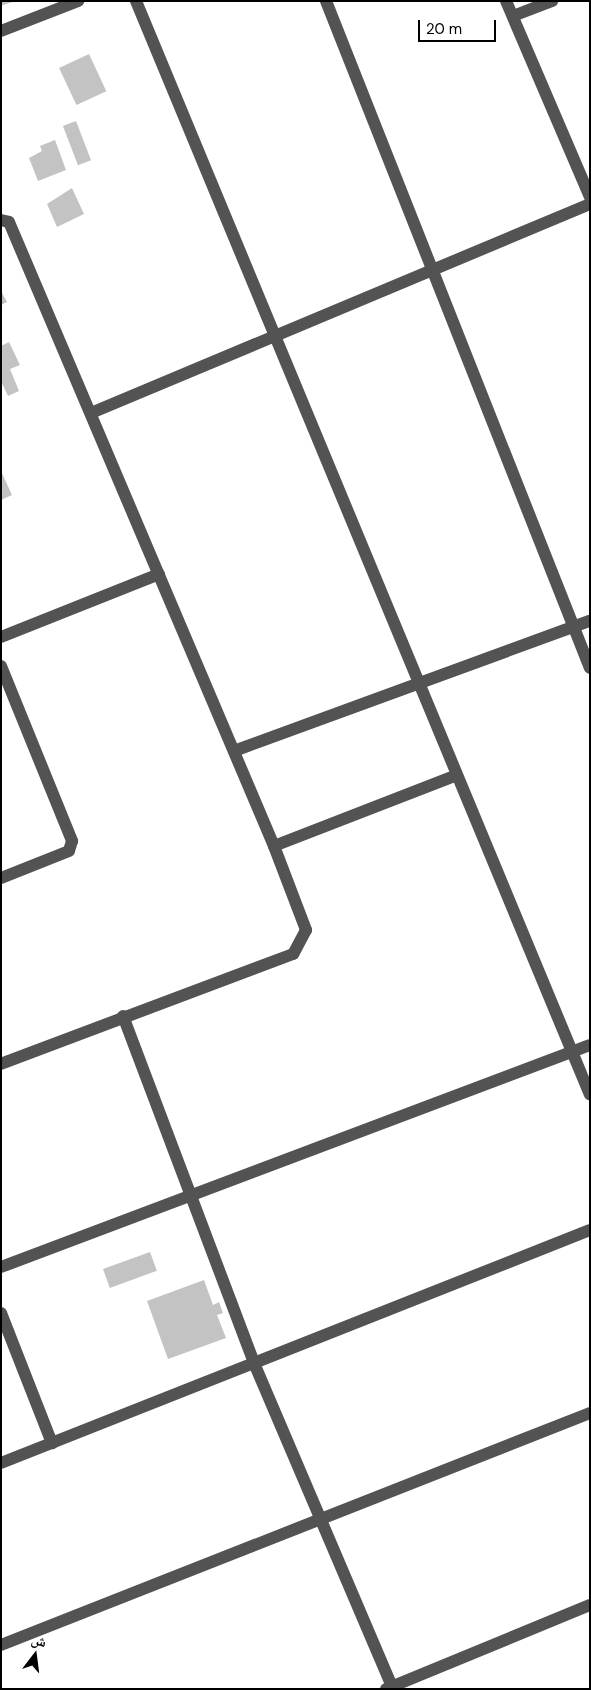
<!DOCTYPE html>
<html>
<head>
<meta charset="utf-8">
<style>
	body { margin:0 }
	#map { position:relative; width:591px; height:1690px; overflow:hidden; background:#fff; font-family:"DM Sans","Noto Naskh Arabic",sans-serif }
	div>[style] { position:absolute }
	.building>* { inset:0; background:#c3c3c3; transform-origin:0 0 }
	.minor>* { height:12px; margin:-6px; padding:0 6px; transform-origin:6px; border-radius:6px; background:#535353 }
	span { translate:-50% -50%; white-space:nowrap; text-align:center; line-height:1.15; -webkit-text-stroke:5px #fff; paint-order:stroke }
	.frame { position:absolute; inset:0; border:2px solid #000; pointer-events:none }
	.north { position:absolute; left:10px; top:1630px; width:50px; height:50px; -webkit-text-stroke:4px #fff; paint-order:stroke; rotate:15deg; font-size:14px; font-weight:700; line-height:20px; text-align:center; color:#000 }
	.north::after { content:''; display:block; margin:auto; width:18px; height:22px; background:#000; clip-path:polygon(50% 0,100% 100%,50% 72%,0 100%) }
	.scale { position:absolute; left:418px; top:20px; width:78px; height:22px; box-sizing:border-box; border:2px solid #000; border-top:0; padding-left:6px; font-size:15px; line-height:18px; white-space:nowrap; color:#000; -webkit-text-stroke:4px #fff; paint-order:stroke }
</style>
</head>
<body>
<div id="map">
	<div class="building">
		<div style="clip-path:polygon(1px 1px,15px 1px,1px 6px)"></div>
		<div style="left:89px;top:54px;width:41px;height:33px;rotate:65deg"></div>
		<div style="left:76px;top:121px;width:42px;height:14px;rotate:69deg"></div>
		<div style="clip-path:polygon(55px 140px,66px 170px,38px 181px,29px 158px,42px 151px,40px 146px)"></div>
		<div style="clip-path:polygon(72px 188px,84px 214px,57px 227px,47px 204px)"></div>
		<div style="clip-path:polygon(1px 291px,7px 302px,1px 305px)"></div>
		<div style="clip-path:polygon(9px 342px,20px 365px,10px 369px,19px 391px,8px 396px,1px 381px,1px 346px)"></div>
		<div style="clip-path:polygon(1px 471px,12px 495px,1px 500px)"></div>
		<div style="left:150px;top:1252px;width:20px;height:50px;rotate:70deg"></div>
		<div style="clip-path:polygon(204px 1280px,213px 1305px,219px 1302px,223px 1313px,217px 1315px,226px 1338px,168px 1359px,147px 1301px)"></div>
	</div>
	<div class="minor">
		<div style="left:136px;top:1px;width:1184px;rotate:67.46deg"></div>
		<div style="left:326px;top:1px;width:717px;rotate:68.41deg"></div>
		<div style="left:506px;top:1px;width:213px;rotate:66.8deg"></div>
		<div style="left:513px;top:16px;width:42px;rotate:-21deg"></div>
		<div style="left:1px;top:31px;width:83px;rotate:-21.3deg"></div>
		<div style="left:1px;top:220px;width:8px;rotate:14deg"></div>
		<div style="left:9px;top:222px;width:678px;rotate:66.99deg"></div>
		<div style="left:274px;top:846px;width:90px;rotate:69.1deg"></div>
		<div style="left:306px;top:930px;width:27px;rotate:118deg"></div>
		<div style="left:293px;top:954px;width:312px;rotate:159.4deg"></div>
		<div style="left:91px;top:413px;width:541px;rotate:-22.73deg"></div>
		<div style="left:1px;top:637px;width:170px;rotate:-21.7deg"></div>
		<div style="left:1px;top:666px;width:189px;rotate:67.9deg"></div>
		<div style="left:72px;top:841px;width:10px;rotate:107deg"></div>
		<div style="left:69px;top:851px;width:73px;rotate:158.3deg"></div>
		<div style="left:234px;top:751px;width:379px;rotate:-20.1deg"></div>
		<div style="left:274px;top:846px;width:196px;rotate:-21.2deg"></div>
		<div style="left:123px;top:1016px;width:371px;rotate:69.3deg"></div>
		<div style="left:254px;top:1363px;width:354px;rotate:66.9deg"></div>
		<div style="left:1px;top:1267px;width:629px;rotate:-20.65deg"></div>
		<div style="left:1px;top:1313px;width:140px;rotate:68.6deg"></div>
		<div style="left:1px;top:1463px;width:633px;rotate:-21.58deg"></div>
		<div style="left:1px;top:1645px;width:633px;rotate:-21.5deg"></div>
		<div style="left:386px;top:1689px;width:221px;rotate:-22.4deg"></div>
	</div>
	<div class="frame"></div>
	<div class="north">ش</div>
	<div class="scale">20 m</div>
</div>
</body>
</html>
